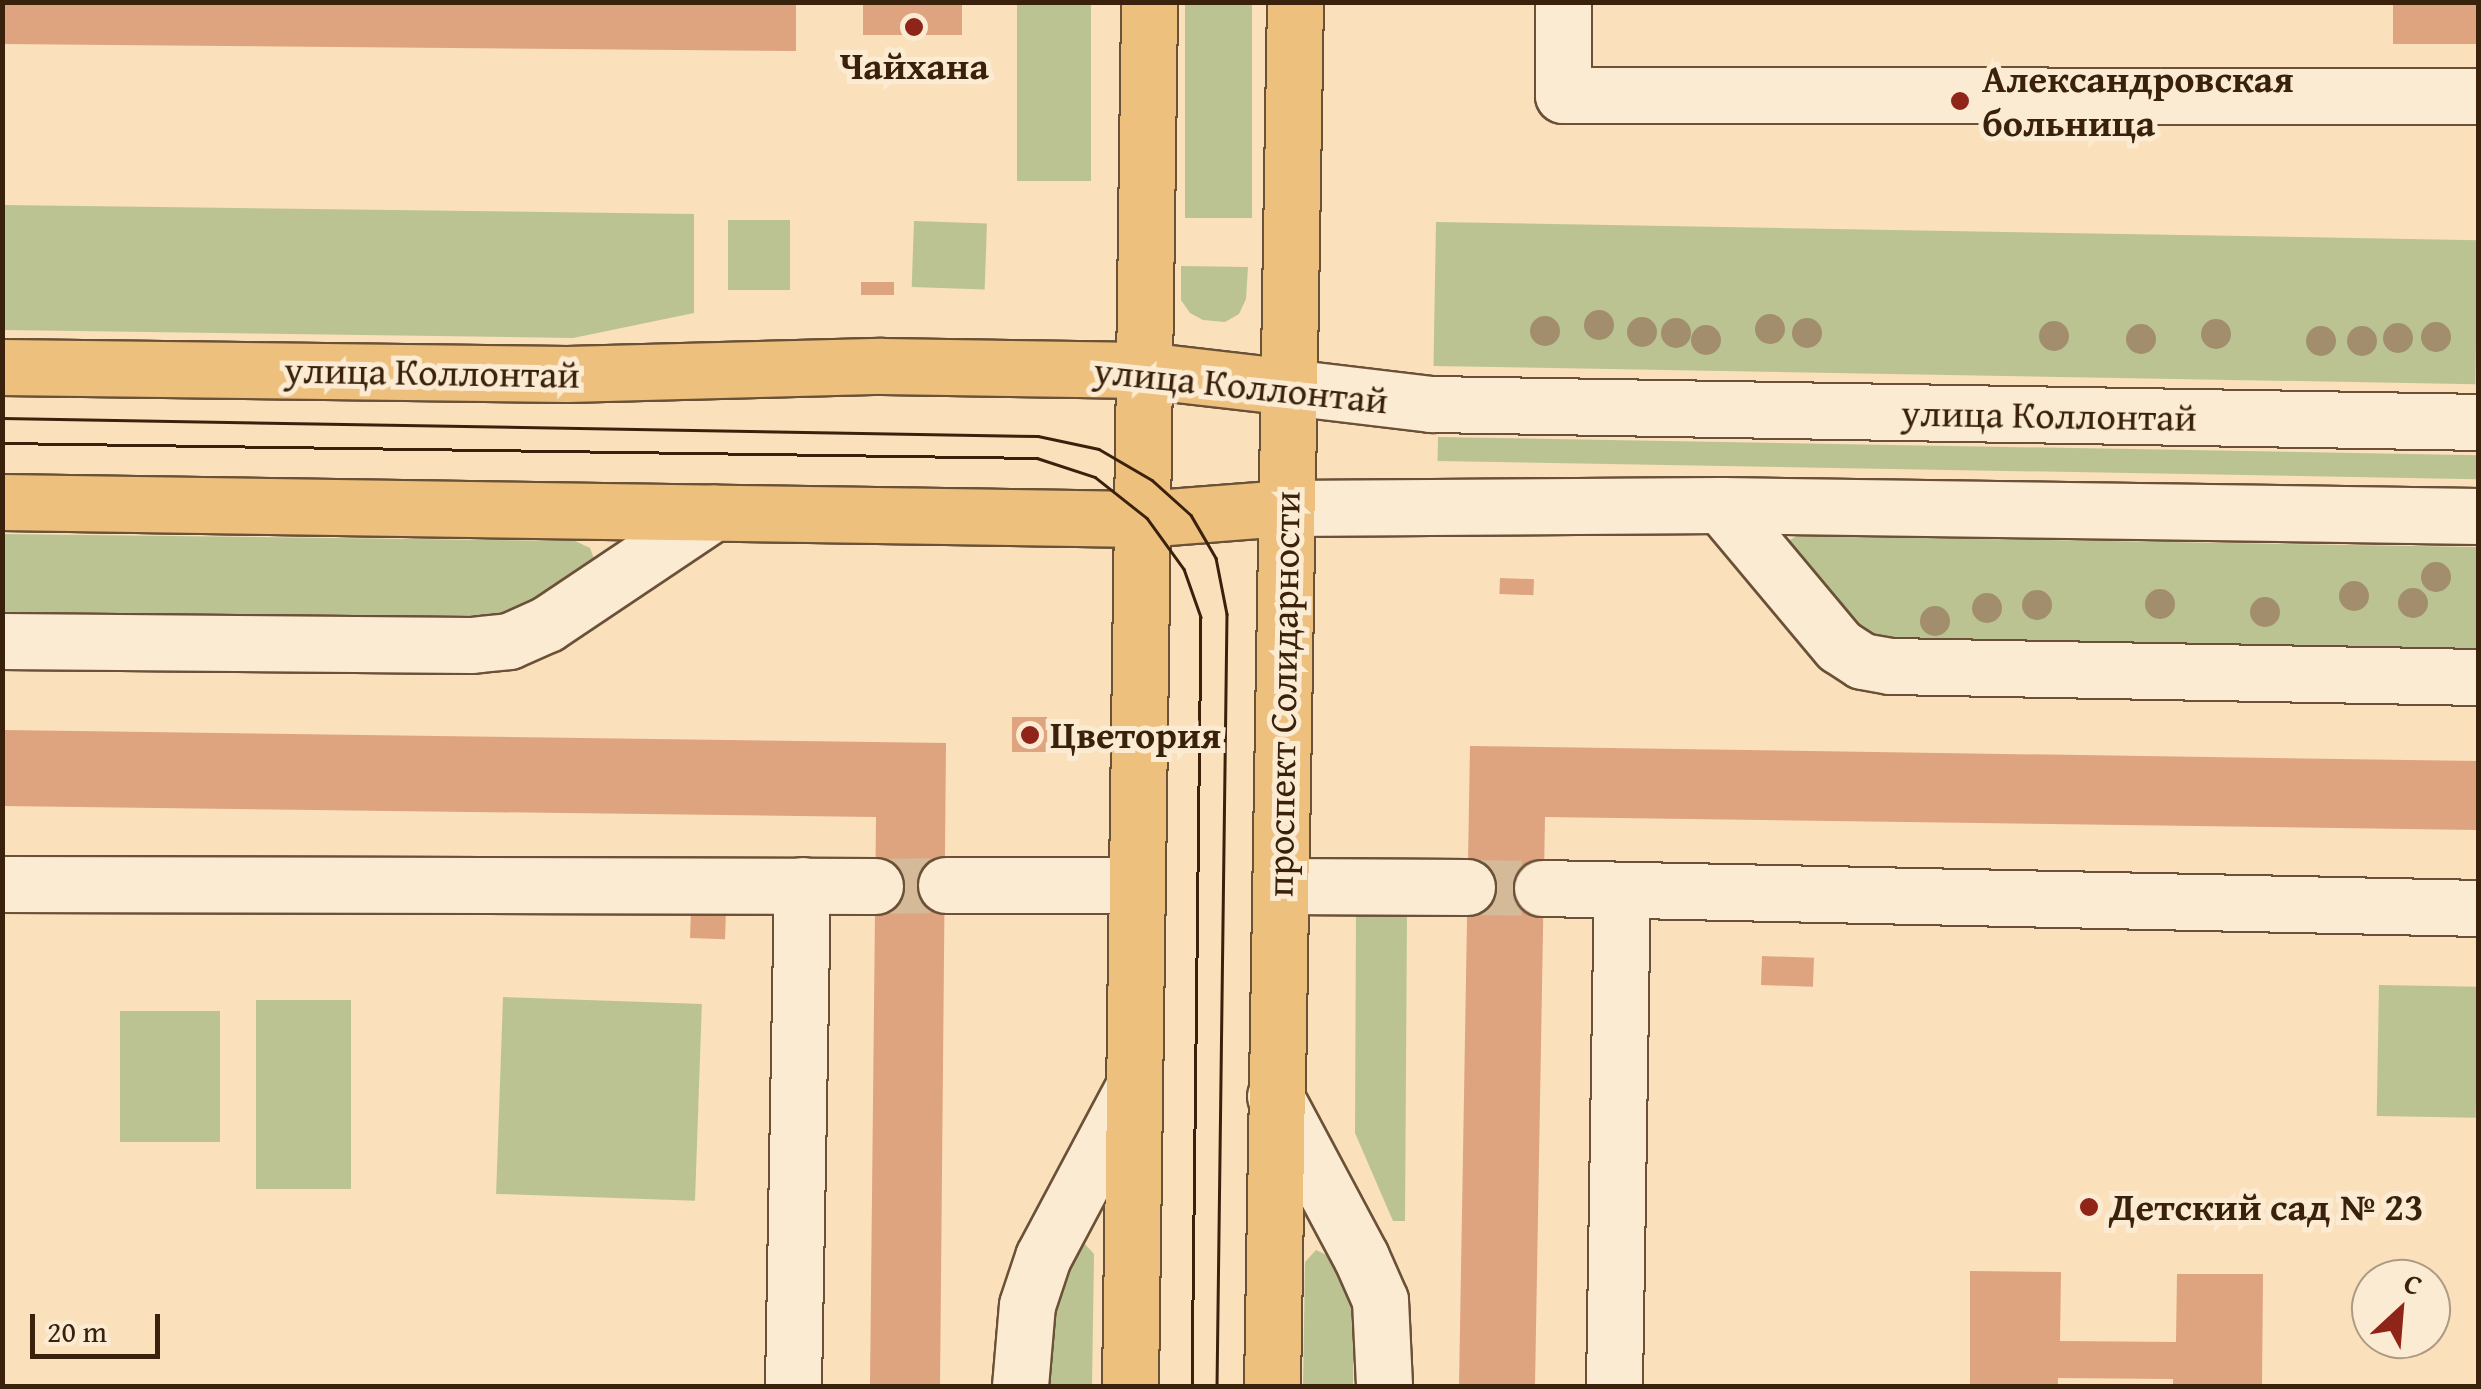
<!DOCTYPE html>
<html>
<head>
<meta charset="utf-8">
<style>
	body { margin:0 }
	#map { position:relative; width:2481px; height:1389px; overflow:hidden; background:#fae0bb; font-family:"Gentium Book Plus",serif }
	div>[style] { position:absolute }
	.green>* { inset:0; background:#bbc392; transform-origin:0 0 }
	.building>* { inset:0; background:#dea37f; transform-origin:0 0 }
	.minor-tunnel>* { height:55px; margin-top:-27.5px; transform-origin:0; background:repeating-linear-gradient(90deg,#d4ba98 0 55px,transparent 0 83px) }
	.roads { filter:drop-shadow(2px 0 #6a5137) drop-shadow(-2px 0 #6a5137) drop-shadow(0 2px #6a5137) drop-shadow(0 -2px #6a5137) }
	.minor>* { height:55px; margin:-27.5px; padding:0 27.5px; transform-origin:27.5px; border-radius:27.5px; background:#fcebd3 }
	.major>* { height:55px; margin:-27.5px; padding:0 27.5px; transform-origin:27.5px; border-radius:27.5px; background:#edc07e }
	.tram>* { height:2.5px; margin:-1.25px; padding:0 1.25px; transform-origin:1.25px; border-radius:1.25px; background:#3a210b }
	.trees>* { width:30px; height:30px; margin:-15px; border-radius:50%; background:#a28e6d }
	.dots>* { width:28px; height:28px; translate:-50% -50%; box-sizing:border-box; border:5px solid #fcebd3; border-radius:50% }
	span { translate:-50% -50%; white-space:nowrap; text-align:center; line-height:1.15; -webkit-text-stroke:10px #fcebd3; paint-order:stroke }
	.poi-label { font-size:38px; color:#3a210b; font-weight:700 }
	.left { translate:0 -50%; text-align:left }
	.street-label { font-size:38px; color:#3a210b }
	.frame { position:absolute; inset:0; border:5px solid #3a210b; pointer-events:none }
	.north { position:absolute; left:2351px; top:1259px; width:100px; height:100px; box-sizing:border-box; background:#fcebd3; border:2px solid #ae9a83; border-radius:50%; rotate:26deg; font-size:28px; font-weight:700; line-height:40px; text-align:center; color:#3a210b }
	.north::after { content:''; display:block; margin:auto; width:35px; height:45px; background:#8f2418; clip-path:polygon(50% 0,100% 100%,50% 72%,0 100%) }
	.scale { position:absolute; left:30px; top:1314px; width:130px; height:45px; box-sizing:border-box; border:5px solid #3a210b; border-top:0; padding-left:12px; font-size:30px; line-height:35px; white-space:nowrap; color:#3a210b; -webkit-text-stroke:8px #fcebd3; paint-order:stroke }
</style>
</head>
<body>
<div id="map">
	<div class="green">
		<div style="left:1017px;top:3px;width:74px;height:178px"></div>
		<div style="left:1185px;top:3px;width:67px;height:215px"></div>
		<div style="clip-path:polygon(3px 205px,694px 214px,694px 313px,573px 338px,3px 330px)"></div>
		<div style="left:728px;top:220px;width:62px;height:70px"></div>
		<div style="left:914px;top:221px;width:73px;height:66px;rotate:2deg"></div>
		<div style="left:1436px;top:222px;width:1042px;height:144px;rotate:1deg"></div>
		<div style="clip-path:polygon(1181px 266px,1248px 267px,1246px 299px,1239px 314px,1225px 322px,1203px 320px,1190px 313px,1181px 300px)"></div>
		<div style="left:1438px;top:437px;width:1040px;height:24px;rotate:1deg"></div>
		<div style="clip-path:polygon(3px 534px,575px 541px,590px 548px,595px 561px,505px 619px,3px 615px)"></div>
		<div style="clip-path:polygon(1797px 536px,2478px 547px,2478px 649px,1859px 639px,1784px 543px)"></div>
		<div style="clip-path:polygon(1356px 913px,1407px 915px,1405px 1221px,1393px 1221px,1355px 1133px)"></div>
		<div style="left:2379px;top:985px;width:99px;height:131px;rotate:1deg"></div>
		<div style="left:503px;top:997px;width:199px;height:197px;rotate:2deg"></div>
		<div style="left:256px;top:1000px;width:95px;height:189px"></div>
		<div style="left:120px;top:1011px;width:100px;height:131px"></div>
		<div style="clip-path:polygon(1083px 1242px,1094px 1254px,1092px 1386px,1041px 1386px,1041px 1352px,1074px 1243px)"></div>
		<div style="clip-path:polygon(1316px 1250px,1331px 1257px,1354px 1313px,1353px 1386px,1303px 1386px,1305px 1262px)"></div>
	</div>
	<div class="building">
		<div style="clip-path:polygon(2px 2px,796px 2px,796px 51px,2px 44px)"></div>
		<div style="left:863px;top:2px;width:99px;height:33px"></div>
		<div style="left:2393px;top:2px;width:85px;height:42px"></div>
		<div style="left:861px;top:282px;width:33px;height:13px"></div>
		<div style="left:1500px;top:578px;width:34px;height:16px;rotate:2deg"></div>
		<div style="left:1012px;top:717px;width:35px;height:35px"></div>
		<div style="clip-path:polygon(2px 730px,946px 743px,940px 1386px,870px 1386px,876px 817px,2px 806px)"></div>
		<div style="clip-path:polygon(1470px 746px,2478px 761px,2478px 830px,1545px 817px,1535px 1386px,1459px 1386px)"></div>
		<div style="left:691px;top:910px;width:35px;height:28px;rotate:2deg"></div>
		<div style="left:1762px;top:956px;width:52px;height:29px;rotate:2deg"></div>
		<div style="clip-path:polygon(1970px 1271px,2061px 1272px,2060px 1341px,2176px 1342px,2177px 1274px,2263px 1274px,2262px 1386px,2173px 1386px,2173px 1379px,2058px 1378px,2058px 1386px,1970px 1386px)"></div>
	</div>
	<div class="minor-tunnel">
		<div style="left:875px;top:886px;width:71px;rotate:-0.8deg"></div>
		<div style="left:1467px;top:887px;width:75px;rotate:0.8deg"></div>
	</div>
	<div class="roads">
		<div class="minor">
			<div style="left:1563px;top:2px;width:93px;rotate:90deg"></div>
			<div style="left:1563px;top:95px;width:915px;rotate:0.06deg"></div>
			<div style="left:1289px;top:387px;width:143px;rotate:6.8deg"></div>
			<div style="left:1431px;top:404px;width:1047px;rotate:0.98deg"></div>
			<div style="left:1721px;top:505px;width:184px;rotate:50.1deg"></div>
			<div style="left:1839px;top:646px;width:27px;rotate:33deg"></div>
			<div style="left:1862px;top:661px;width:28px;rotate:10deg"></div>
			<div style="left:1890px;top:666px;width:588px;rotate:1.07deg"></div>
			<div style="left:1286px;top:508px;width:435px;rotate:-0.4deg"></div>
			<div style="left:1721px;top:505px;width:757px;rotate:0.83deg"></div>
			<div style="left:2px;top:641px;width:469px;rotate:0.5deg"></div>
			<div style="left:471px;top:645px;width:38px;rotate:-6deg"></div>
			<div style="left:509px;top:641px;width:42px;rotate:-24.1deg"></div>
			<div style="left:547px;top:624px;width:200px;rotate:-33.8deg"></div>
			<div style="left:2px;top:884px;width:873px;rotate:0.13deg"></div>
			<div style="left:946px;top:885px;width:190px"></div>
			<div style="left:1280px;top:886px;width:187px;rotate:0.3deg"></div>
			<div style="left:1542px;top:888px;width:936px;rotate:1.22deg"></div>
			<div style="left:1275px;top:1096px;width:183px;rotate:61.9deg"></div>
			<div style="left:1361px;top:1257px;width:47px;rotate:66.2deg"></div>
			<div style="left:1380px;top:1300px;width:86px;rotate:87.3deg"></div>
			<div style="left:793px;top:1386px;width:501px;rotate:-88.97deg"></div>
			<div style="left:1020px;top:1386px;width:81px;rotate:-85.1deg"></div>
			<div style="left:1027px;top:1305px;width:51px;rotate:-71.6deg"></div>
			<div style="left:1043px;top:1257px;width:191px;rotate:-62deg"></div>
			<div style="left:1614px;top:1386px;width:495px;rotate:-89.1deg"></div>
		</div>
		<div class="major">
			<div style="left:2px;top:367px;width:565px;rotate:0.71deg"></div>
			<div style="left:567px;top:374px;width:315px;rotate:-1.5deg"></div>
			<div style="left:882px;top:366px;width:261px;rotate:0.9deg"></div>
			<div style="left:1143px;top:370px;width:147px;rotate:6.6deg"></div>
			<div style="left:2px;top:502px;width:1140px;rotate:0.85deg"></div>
			<div style="left:1142px;top:519px;width:144px;rotate:-4.4deg"></div>
			<div style="left:1130px;top:1386px;width:1384px;rotate:-89.21deg"></div>
			<div style="left:1272px;top:1386px;width:1384px;rotate:-89.05deg"></div>
		</div>
	</div>
	<div class="tram">
		<div style="left:2px;top:418px;width:1036px;rotate:1deg"></div>
		<div style="left:1038px;top:436px;width:62px;rotate:12deg"></div>
		<div style="left:1099px;top:449px;width:61px;rotate:30.3deg"></div>
		<div style="left:1152px;top:480px;width:52px;rotate:41.9deg"></div>
		<div style="left:1191px;top:515px;width:50px;rotate:59.8deg"></div>
		<div style="left:1216px;top:558px;width:57px;rotate:78.9deg"></div>
		<div style="left:1227px;top:614px;width:772px;rotate:90.74deg"></div>
		<div style="left:2px;top:443px;width:1035px;rotate:0.83deg"></div>
		<div style="left:1037px;top:458px;width:61px;rotate:18.1deg"></div>
		<div style="left:1095px;top:477px;width:66px;rotate:38.3deg"></div>
		<div style="left:1147px;top:518px;width:63px;rotate:54deg"></div>
		<div style="left:1184px;top:569px;width:51px;rotate:70.5deg"></div>
		<div style="left:1201px;top:617px;width:769px;rotate:90.67deg"></div>
	</div>
	<div class="trees">
		<div style="left:1599px;top:325px"></div>
		<div style="left:1770px;top:329px"></div>
		<div style="left:1545px;top:331px"></div>
		<div style="left:1642px;top:332px"></div>
		<div style="left:1676px;top:333px"></div>
		<div style="left:1807px;top:333px"></div>
		<div style="left:2216px;top:334px"></div>
		<div style="left:2054px;top:336px"></div>
		<div style="left:2436px;top:337px"></div>
		<div style="left:2398px;top:338px"></div>
		<div style="left:2141px;top:339px"></div>
		<div style="left:1706px;top:340px"></div>
		<div style="left:2321px;top:341px"></div>
		<div style="left:2362px;top:341px"></div>
		<div style="left:2436px;top:577px"></div>
		<div style="left:2354px;top:596px"></div>
		<div style="left:2413px;top:603px"></div>
		<div style="left:2160px;top:604px"></div>
		<div style="left:2037px;top:605px"></div>
		<div style="left:1987px;top:608px"></div>
		<div style="left:2265px;top:612px"></div>
		<div style="left:1935px;top:621px"></div>
	</div>
	<div class="dots">
		<div style="left:914px;top:27px;background:#8f2418"></div>
		<div style="left:1960px;top:101px;background:#8f2418"></div>
		<div style="left:1030px;top:735px;background:#8f2418"></div>
		<div style="left:2089px;top:1207px;background:#8f2418"></div>
	</div>
	<div class="poi-label">
		<span style="left:914px;top:66px">Чайхана</span>
		<span class="left" style="left:1982px;top:101px">Александровская<br>больница</span>
		<span class="left" style="left:1050px;top:735px">Цветория</span>
		<span class="left" style="left:2109px;top:1207px">Детский сад № 23</span>
	</div>
	<div class="street-label">
		<span style="left:432px;top:372px;rotate:1deg">улица Коллонтай</span>
		<span style="left:1241px;top:385px;rotate:6deg">улица Коллонтай</span>
		<span style="left:2049px;top:415px;rotate:1deg">улица Коллонтай</span>
		<span style="left:1283px;top:694px;rotate:-89deg">проспект Солидарности</span>
	</div>
	<div class="frame"></div>
	<div class="north">С</div>
	<div class="scale">20 m</div>
</div>
</body>
</html>
